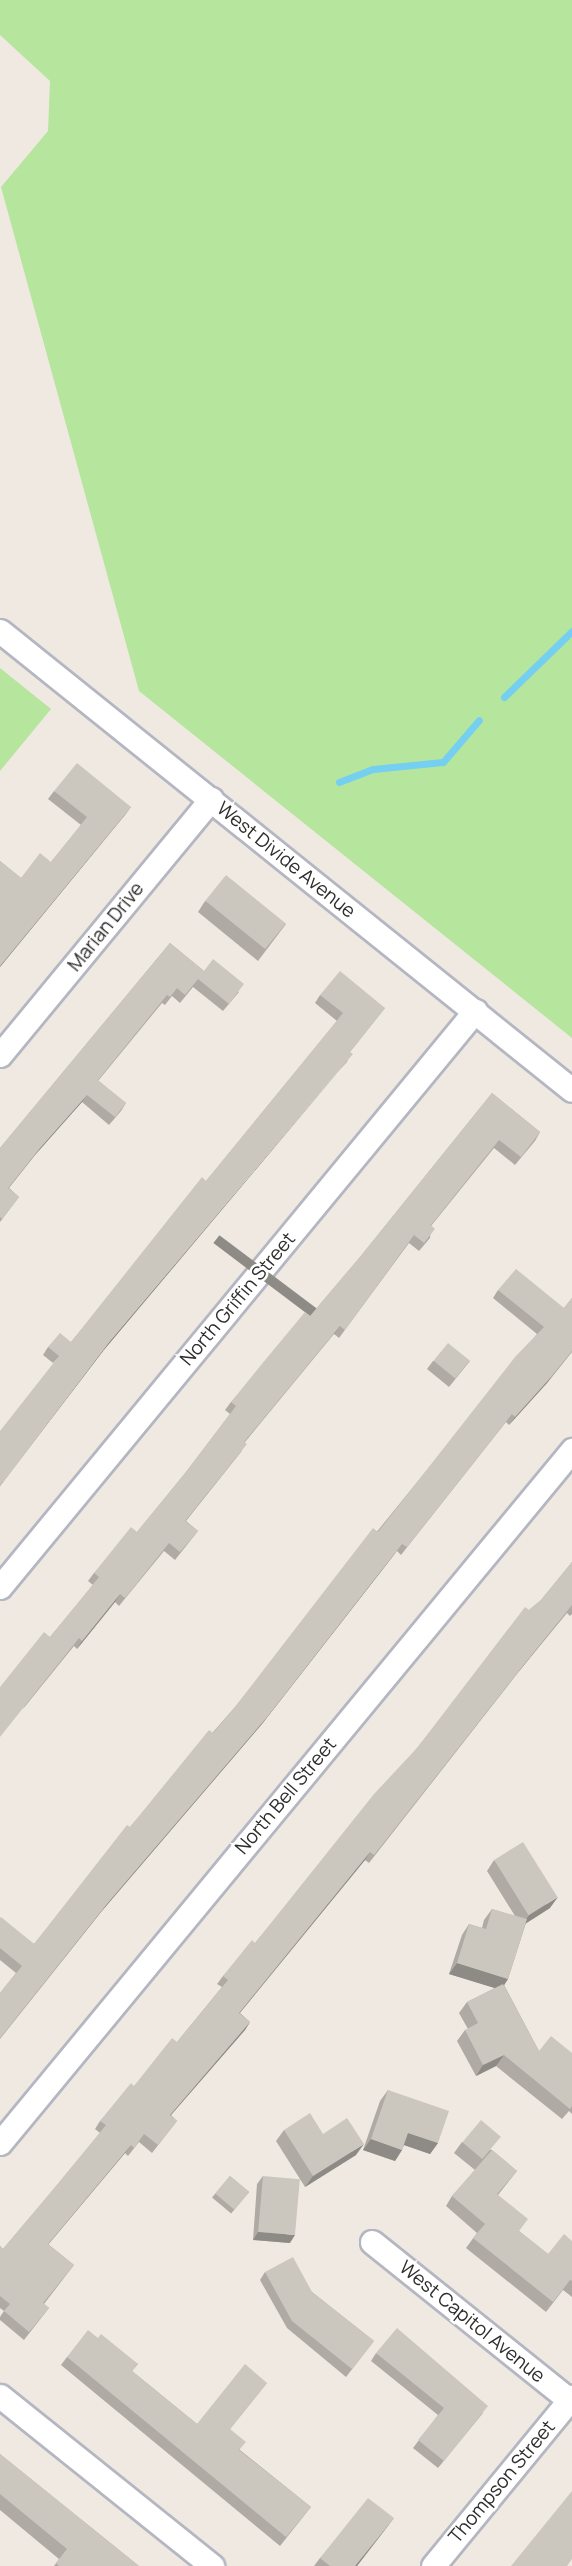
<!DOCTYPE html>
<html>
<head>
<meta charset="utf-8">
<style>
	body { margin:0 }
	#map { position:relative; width:572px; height:2566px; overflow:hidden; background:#efe9e1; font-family:Manrope,sans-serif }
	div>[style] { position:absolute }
	.green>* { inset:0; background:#b6e59e }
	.stream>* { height:7px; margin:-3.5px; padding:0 3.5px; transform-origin:3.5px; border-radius:3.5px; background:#75cff0 }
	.roads { filter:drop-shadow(2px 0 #b4b7c1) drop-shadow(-2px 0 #b4b7c1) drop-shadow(0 2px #b4b7c1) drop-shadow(0 -2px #b4b7c1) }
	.minor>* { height:23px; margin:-11.5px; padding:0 11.5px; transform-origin:11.5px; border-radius:11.5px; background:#fff }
	.wall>* { inset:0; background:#afaba4; transform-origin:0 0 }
	.shaded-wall>* { inset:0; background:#8e8b86; transform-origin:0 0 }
	.building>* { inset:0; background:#cbc7bf; transform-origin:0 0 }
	span { translate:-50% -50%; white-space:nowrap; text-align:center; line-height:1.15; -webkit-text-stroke:5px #fff; paint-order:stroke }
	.street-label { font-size:19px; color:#2e2e2e }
</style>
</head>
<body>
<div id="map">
	<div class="green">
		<div style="clip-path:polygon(0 0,572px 0,572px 1038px,139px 691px,1px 187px,48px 131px,50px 81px,0 35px)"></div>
		<div style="clip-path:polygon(0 668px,51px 709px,0 771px)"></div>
	</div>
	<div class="stream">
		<div style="left:504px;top:697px;width:95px;rotate:-44.1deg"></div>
		<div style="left:339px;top:782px;width:36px;rotate:-21deg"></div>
		<div style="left:373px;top:769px;width:70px;rotate:-5.7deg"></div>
		<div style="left:443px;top:762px;width:55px;rotate:-49.4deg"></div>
	</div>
	<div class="roads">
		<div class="minor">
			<div style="left:0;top:631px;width:733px;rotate:38.75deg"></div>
			<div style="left:0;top:1055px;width:332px;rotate:-50.5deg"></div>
			<div style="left:0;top:1587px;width:747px;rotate:-50.49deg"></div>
			<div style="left:0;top:2143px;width:899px;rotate:-50.46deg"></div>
			<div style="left:372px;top:2242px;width:256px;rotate:38.7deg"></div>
			<div style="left:0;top:2396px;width:272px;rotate:38.7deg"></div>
			<div style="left:433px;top:2566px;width:219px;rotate:-50.6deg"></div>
		</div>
	</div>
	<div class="wall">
		<div style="clip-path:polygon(54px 791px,131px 807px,0 967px,0 861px,21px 878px,51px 862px,81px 825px,48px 799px)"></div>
		<div style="clip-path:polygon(205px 901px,286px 924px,258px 961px,198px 912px)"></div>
		<div style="clip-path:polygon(170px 943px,204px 971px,239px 992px,223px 1011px,193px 987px,180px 1003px,172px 996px,165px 1005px,162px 1003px,98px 1081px,126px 1103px,121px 1111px,109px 1125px,82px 1102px,35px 1155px,9px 1188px,19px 1197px,0 1222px,0 1148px)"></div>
		<div style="clip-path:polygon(320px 995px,385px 1008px,350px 1052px,347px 1062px,53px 1363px,43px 1355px,48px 1347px,71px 1342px,206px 1181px,337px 1021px,315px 1003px)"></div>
		<div style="clip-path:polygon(492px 1093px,540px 1132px,535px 1141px,515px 1165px,494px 1148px,431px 1226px,430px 1238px,419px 1251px,409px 1243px,339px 1338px,334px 1334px,245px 1442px,241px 1452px,186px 1521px,198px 1531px,175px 1560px,164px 1551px,119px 1606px,115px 1602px,77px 1649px,74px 1646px,23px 1709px,50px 1637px,93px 1585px,88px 1581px,94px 1573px,137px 1532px,186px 1472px,230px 1414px,225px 1410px,231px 1402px,310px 1316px,360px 1257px)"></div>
		<div style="clip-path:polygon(498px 1290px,564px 1308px,572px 1298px,572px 1352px,547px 1383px,509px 1425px,506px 1422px,401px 1555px,397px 1551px,262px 1724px,101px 1912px,0 2039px,0 1993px,16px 1973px,0 1960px,0 1918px,34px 1944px,130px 1827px,235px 1707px,537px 1334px,493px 1298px)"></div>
		<div style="clip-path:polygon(433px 1361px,470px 1361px,449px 1387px,427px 1369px)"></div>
		<div style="clip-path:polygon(572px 1562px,572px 1614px,570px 1616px,567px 1613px,516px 1675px,369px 1863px,365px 1860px,240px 2013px,250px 2022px,245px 2030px,171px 2115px,177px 2121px,152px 2153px,139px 2142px,128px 2156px,125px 2153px,48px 2244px,74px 2265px,44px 2304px,49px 2308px,24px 2340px,0 2320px,0 2317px,4px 2311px,0 2308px,0 2246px,3px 2249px,52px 2191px,100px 2133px,95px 2129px,100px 2121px,177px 2042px,222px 1987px,217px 1984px,223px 1976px,255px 1943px,417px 1748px,529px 1610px,541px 1600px)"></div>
		<div style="clip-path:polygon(494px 1860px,550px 1908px,526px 1923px,508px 1979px,504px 1985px,539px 2051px,572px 2053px,572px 2114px,569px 2111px,562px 2119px,496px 2066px,476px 2076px,457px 2041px,465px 2030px,468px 2029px,459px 2013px,467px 2002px,495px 1988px,449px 1974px,462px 1935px,469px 1924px,482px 1928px,484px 1920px,492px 1909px,515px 1916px,487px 1871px)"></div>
		<div style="clip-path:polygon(388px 2090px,438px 2143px,430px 2154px,404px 2145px,402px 2150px,395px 2161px,363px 2150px,380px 2101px)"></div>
		<div style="clip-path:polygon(284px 2130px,323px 2134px,356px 2155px,305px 2187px,276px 2141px)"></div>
		<div style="clip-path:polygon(462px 2142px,492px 2150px,517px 2171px,498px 2195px,519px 2231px,548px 2254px,572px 2241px,572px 2297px,563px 2290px,546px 2312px,466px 2248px,477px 2233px,446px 2206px,452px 2196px,475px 2170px,454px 2153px)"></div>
		<div style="left:230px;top:2176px;width:25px;height:28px;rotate:40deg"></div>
		<div style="clip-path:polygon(263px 2176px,290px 2243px,253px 2240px,257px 2184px)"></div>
		<div style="clip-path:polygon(265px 2272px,312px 2292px,374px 2341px,346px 2377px,287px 2328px,260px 2280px)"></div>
		<div style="clip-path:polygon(98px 2338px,138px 2364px,132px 2371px,197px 2424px,267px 2383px,230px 2429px,240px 2450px,311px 2507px,280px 2546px,61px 2365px,67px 2357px)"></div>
		<div style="clip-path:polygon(376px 2353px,483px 2413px,438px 2468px,413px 2448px,438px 2415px,371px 2361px)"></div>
		<div style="clip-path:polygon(0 2454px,139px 2566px,54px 2566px,59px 2559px,0 2510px)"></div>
		<div style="clip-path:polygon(394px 2518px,357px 2566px,314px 2566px,320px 2558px)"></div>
	</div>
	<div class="shaded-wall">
		<div style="clip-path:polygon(131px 807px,125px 815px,0 967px,0 966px)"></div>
		<div style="clip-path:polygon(353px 1054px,104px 1350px,0 1486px,0 1485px,109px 1342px)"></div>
		<div style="clip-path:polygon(87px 1095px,82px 1102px,35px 1155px,3px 1195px,40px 1148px)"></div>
		<div style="left:340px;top:1326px;width:10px;height:151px;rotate:127deg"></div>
		<div style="clip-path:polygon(572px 1351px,547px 1383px,509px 1425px,515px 1417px)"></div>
		<div style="clip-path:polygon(397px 1551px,262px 1724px,101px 1912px,0 2039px,106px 1905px)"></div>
		<div style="clip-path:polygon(120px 1594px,115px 1602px,77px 1649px,82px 1641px)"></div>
		<div style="clip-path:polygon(572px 1605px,516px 1675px,369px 1863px,522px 1667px)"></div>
		<div style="clip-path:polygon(370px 1852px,365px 1860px,233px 2021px,239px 2013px)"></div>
		<div style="clip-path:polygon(558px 1897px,550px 1908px,522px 1926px,529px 1915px)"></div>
		<div style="clip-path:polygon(457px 1963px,508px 1979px,501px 1990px,449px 1974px)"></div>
		<div style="clip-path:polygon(250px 2022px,245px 2030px,164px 2123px,170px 2115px)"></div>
		<div style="clip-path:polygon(504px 2055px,496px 2066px,476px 2076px,483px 2065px)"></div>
		<div style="clip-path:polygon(408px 2133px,438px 2143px,430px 2154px,401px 2144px)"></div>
		<div style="clip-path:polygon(371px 2139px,402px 2150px,395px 2161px,363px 2150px)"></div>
		<div style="clip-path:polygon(364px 2144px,356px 2155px,305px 2187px,313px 2176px)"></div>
		<div style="clip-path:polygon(131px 2145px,125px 2153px,42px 2252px,48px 2244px)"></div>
		<div style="clip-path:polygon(258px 2232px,295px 2235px,290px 2243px,253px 2240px)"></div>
		<div style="clip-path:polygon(394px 2518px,357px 2566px,355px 2566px)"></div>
	</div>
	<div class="building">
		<div style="clip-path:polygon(77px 763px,131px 807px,0 966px,0 861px,21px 878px,40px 853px,51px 862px,87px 817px,54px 791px)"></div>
		<div style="left:226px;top:875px;width:77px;height:33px;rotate:39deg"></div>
		<div style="clip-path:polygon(170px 943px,204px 971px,213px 959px,244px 984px,229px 1004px,198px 979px,185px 995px,177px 988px,170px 997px,167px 995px,98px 1080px,126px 1103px,115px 1117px,87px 1095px,40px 1148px,8px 1188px,19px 1197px,2px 1219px,0 1217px,0 1148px)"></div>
		<div style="clip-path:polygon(340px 971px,385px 1008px,350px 1052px,353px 1054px,109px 1342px,8px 1476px,0 1485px,0 1431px,59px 1356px,48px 1347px,60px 1333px,71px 1342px,202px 1177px,206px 1181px,343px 1013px,320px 995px)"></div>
		<div style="clip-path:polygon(492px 1093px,540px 1132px,521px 1157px,499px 1140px,431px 1225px,435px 1229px,424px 1243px,414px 1235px,345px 1330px,340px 1326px,244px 1442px,247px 1444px,185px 1521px,198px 1531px,180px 1552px,169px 1543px,125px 1598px,120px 1594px,82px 1641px,79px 1638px,0 1737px,0 1687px,44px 1632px,50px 1637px,99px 1577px,94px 1573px,131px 1527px,137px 1532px,186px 1472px,236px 1406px,231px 1402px,261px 1365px,305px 1312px,310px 1316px,360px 1257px)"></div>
		<div style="clip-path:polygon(516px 1269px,564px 1308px,572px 1298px,572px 1351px,552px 1376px,515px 1417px,512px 1414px,407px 1547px,402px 1544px,268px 1716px,106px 1905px,0 2038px,0 1993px,22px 1966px,0 1948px,0 1918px,1px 1917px,34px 1944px,127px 1825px,130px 1827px,209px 1730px,213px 1733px,235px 1707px,373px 1528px,378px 1532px,515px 1357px,544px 1327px,498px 1290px)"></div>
		<div style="left:448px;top:1343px;width:28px;height:23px;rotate:39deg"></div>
		<div style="clip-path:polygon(572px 1562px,572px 1605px,522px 1667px,374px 1855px,370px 1852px,239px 2013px,250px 2022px,170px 2115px,177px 2121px,158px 2145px,144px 2134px,134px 2148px,131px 2145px,48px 2244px,74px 2265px,43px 2303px,49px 2308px,29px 2332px,4px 2311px,10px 2304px,0 2296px,0 2246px,3px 2249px,52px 2191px,106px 2125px,100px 2121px,131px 2083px,134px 2086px,172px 2038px,177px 2042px,228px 1980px,223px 1976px,252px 1940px,255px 1943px,374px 1794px,417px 1748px,525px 1607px,529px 1610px,541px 1600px)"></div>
		<div style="left:523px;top:1842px;width:65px;height:34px;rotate:58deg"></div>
		<div style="clip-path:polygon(492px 1909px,527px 1919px,508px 1979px,457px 1963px,469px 1924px,486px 1929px)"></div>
		<div style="clip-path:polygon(503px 1984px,539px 2051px,551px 2036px,572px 2053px,572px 2106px,570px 2109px,504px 2055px,483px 2065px,465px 2030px,478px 2023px,467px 2002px)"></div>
		<div style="clip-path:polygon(388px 2090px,449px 2111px,438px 2143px,408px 2133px,402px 2150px,371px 2139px)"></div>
		<div style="clip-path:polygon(310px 2113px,323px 2134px,347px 2118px,364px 2144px,313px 2176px,284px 2130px)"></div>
		<div style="left:481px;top:2120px;width:26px;height:29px;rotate:40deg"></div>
		<div style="clip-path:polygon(492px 2150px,517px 2171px,497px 2194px,528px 2219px,519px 2231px,548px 2254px,564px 2234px,572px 2241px,572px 2281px,570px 2280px,553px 2302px,473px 2238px,485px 2224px,452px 2196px)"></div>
		<div style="left:230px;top:2176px;width:25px;height:23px;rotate:40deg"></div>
		<div style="left:263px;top:2176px;width:37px;height:56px;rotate:5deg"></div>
		<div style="clip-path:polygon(293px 2257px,312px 2292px,374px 2341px,352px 2369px,292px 2321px,265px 2272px)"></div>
		<div style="clip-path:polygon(397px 2328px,488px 2406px,444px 2461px,418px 2440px,444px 2408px,376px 2353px)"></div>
		<div style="clip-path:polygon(88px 2330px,98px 2338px,101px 2334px,138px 2364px,132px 2371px,197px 2424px,245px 2364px,267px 2383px,230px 2429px,246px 2442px,239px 2450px,311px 2507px,286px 2537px,67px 2357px)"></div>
		<div style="clip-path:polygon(0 2454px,139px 2566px,59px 2566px,56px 2563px,67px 2549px,0 2494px)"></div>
		<div style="clip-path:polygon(572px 2491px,572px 2559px,567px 2566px,511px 2566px)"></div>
		<div style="clip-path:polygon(368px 2498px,394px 2518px,355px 2566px,330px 2566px,320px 2558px)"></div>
	</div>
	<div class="street-label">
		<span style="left:286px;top:860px;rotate:39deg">West Divide Avenue</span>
		<span style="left:106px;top:927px;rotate:-51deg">Marian Drive</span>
		<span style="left:238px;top:1299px;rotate:-50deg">North Griffin Street</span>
		<span style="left:286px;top:1796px;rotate:-50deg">North Bell Street</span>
		<span style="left:472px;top:2322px;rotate:39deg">West Capitol Avenue</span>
		<span style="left:502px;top:2482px;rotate:-50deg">Thompson Street</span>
	</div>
</div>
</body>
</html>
